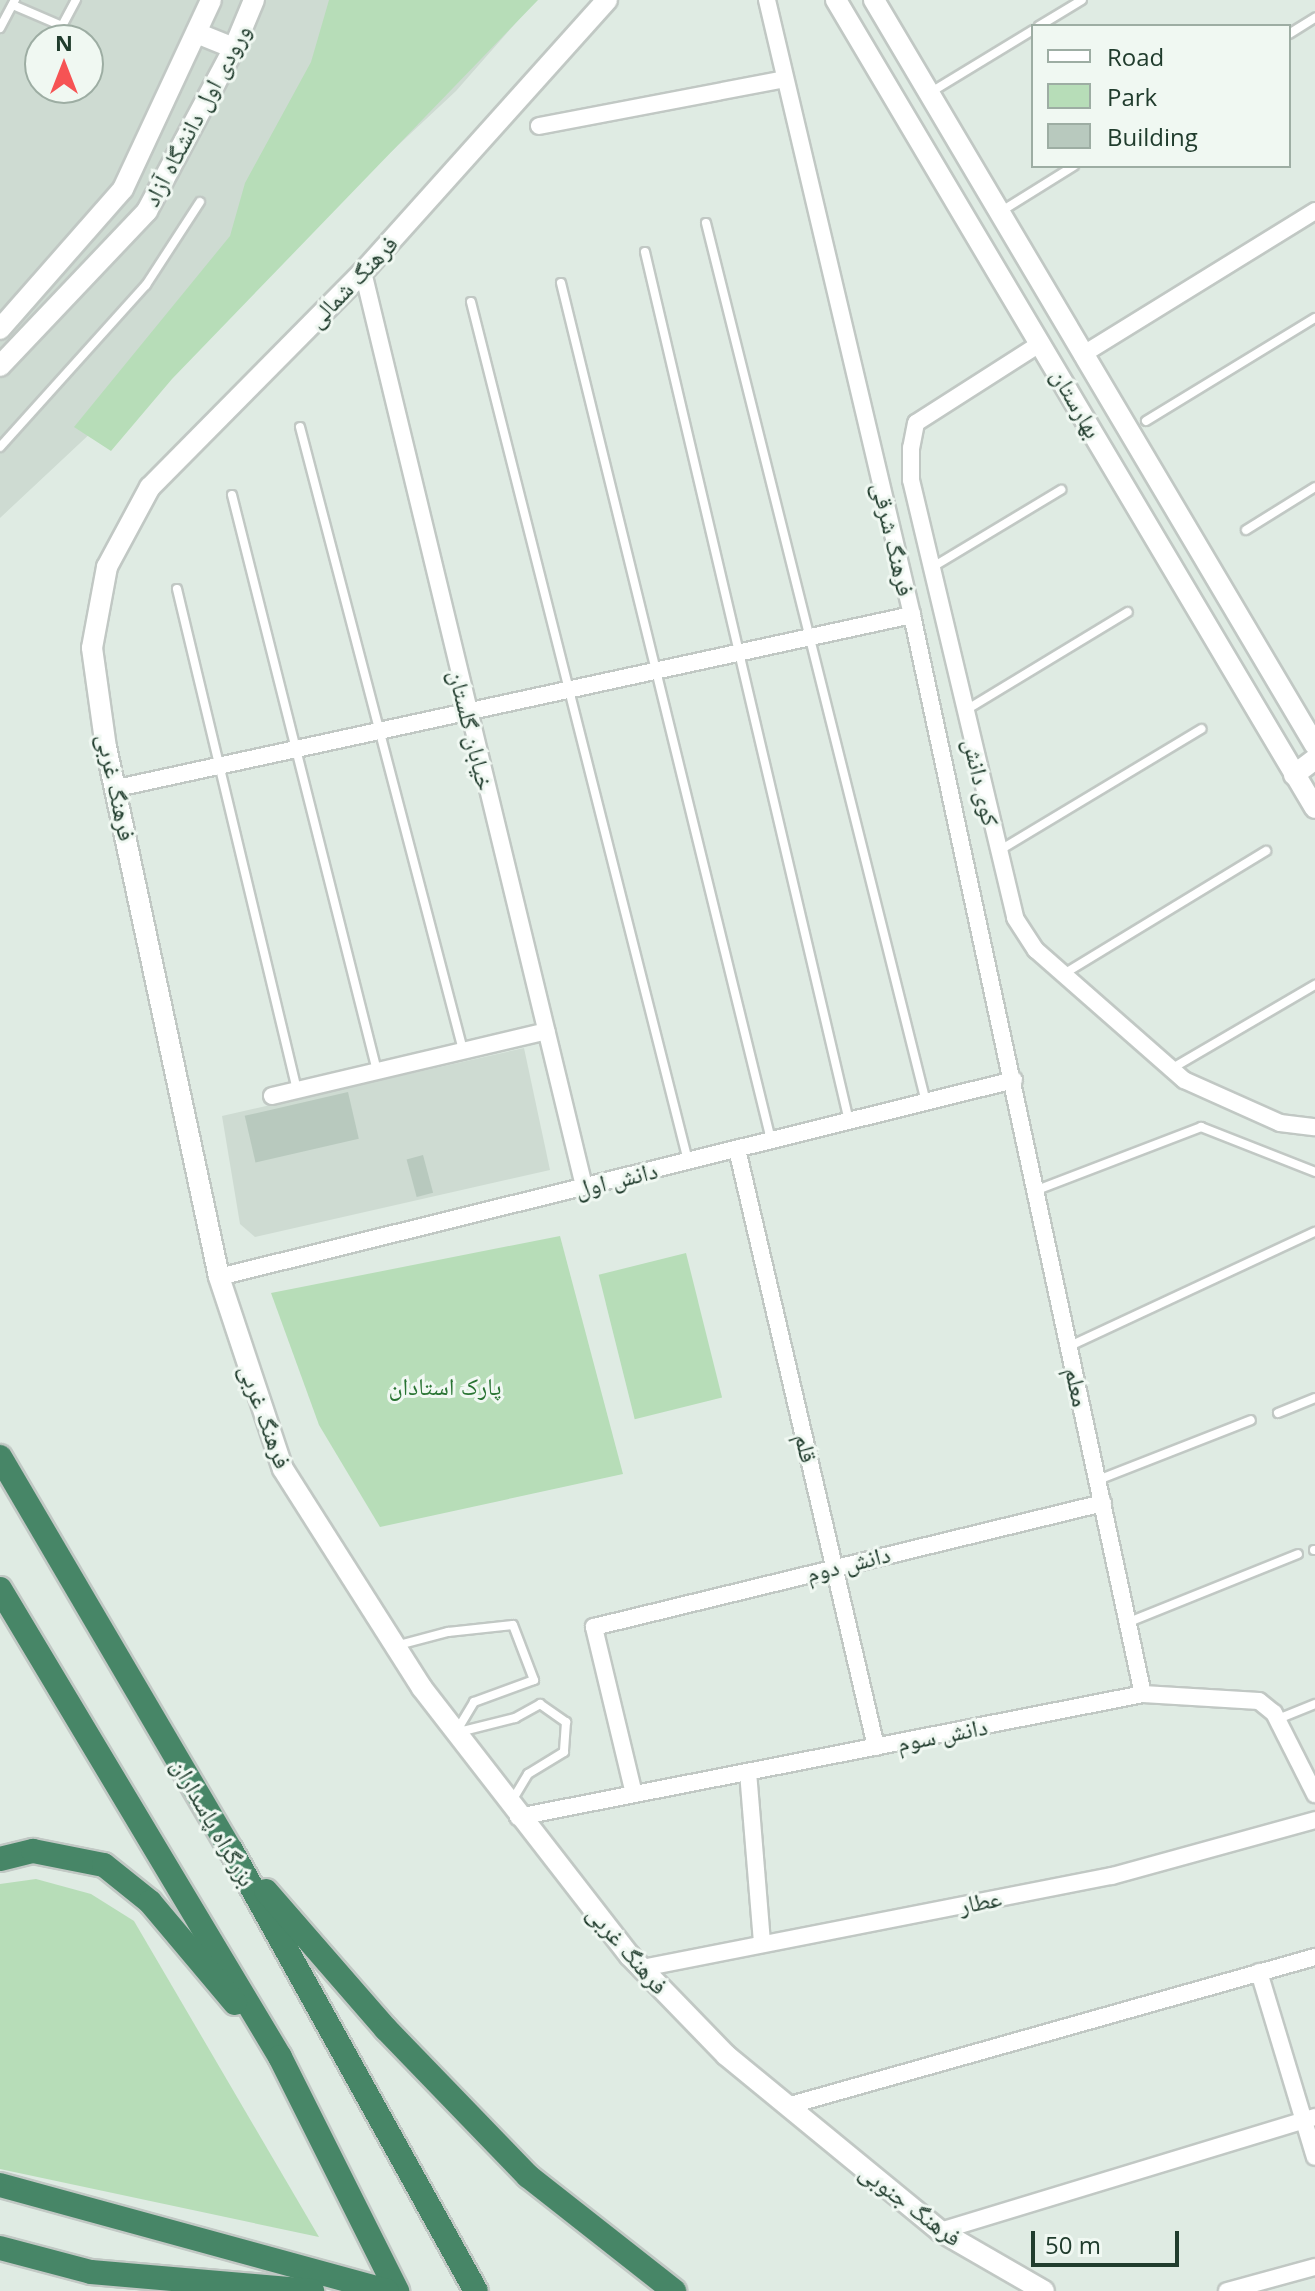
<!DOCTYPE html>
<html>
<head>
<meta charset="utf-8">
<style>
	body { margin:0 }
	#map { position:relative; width:1315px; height:2291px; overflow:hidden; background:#dfebe3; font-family:"Open Sans","Noto Naskh Arabic",sans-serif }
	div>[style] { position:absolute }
	.built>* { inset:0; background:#cedbd2 }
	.green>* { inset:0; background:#b7ddb8; transform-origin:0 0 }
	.building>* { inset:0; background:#b8c9be; transform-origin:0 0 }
	.roads { filter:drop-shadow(2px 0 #c1c8c4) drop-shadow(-2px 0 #c1c8c4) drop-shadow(0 2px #c1c8c4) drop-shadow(0 -2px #c1c8c4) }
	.service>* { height:8px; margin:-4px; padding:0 4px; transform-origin:4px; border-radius:4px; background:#fff }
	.minor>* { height:16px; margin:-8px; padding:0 8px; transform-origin:8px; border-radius:8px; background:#fff }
	.tertiary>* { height:20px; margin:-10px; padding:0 10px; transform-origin:10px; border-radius:10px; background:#fff }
	.trunk>* { height:24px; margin:-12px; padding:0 12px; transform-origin:12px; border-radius:12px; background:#478667 }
	span { translate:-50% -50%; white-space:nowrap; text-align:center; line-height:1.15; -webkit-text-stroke:6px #f0f8f2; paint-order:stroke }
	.street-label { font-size:24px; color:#203c2d }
	.park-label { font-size:24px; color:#297433 }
	.legend { position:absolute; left:1031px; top:24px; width:260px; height:144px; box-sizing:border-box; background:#f0f8f2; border:2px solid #9dada3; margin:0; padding:10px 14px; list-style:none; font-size:24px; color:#203c2d }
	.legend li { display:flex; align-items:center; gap:16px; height:40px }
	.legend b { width:40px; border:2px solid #9dada3 }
	.north { position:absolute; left:24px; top:24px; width:80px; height:80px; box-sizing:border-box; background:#f0f8f2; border:2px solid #9dada3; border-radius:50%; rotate:0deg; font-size:22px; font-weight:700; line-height:32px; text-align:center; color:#203c2d }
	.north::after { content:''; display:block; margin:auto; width:28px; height:36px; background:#f65354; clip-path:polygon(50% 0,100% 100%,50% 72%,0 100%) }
	.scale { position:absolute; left:1031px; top:2231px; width:148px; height:36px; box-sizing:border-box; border:4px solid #203c2d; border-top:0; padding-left:10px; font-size:24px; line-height:28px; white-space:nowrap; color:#203c2d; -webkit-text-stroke:6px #f0f8f2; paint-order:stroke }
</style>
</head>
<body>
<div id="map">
	<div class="built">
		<div style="clip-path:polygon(evenodd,0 0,536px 0,456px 91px,0 518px,0 0,40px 40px,88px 40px,88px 88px,40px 88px,40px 40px)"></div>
		<div style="clip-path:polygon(524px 1048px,550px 1170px,255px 1237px,240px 1224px,222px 1116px)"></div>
	</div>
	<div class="green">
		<div style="clip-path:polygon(329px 0,538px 0,172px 379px,111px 451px,74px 427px,230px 236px,245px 183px,311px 62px)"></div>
		<div style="clip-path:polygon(560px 1236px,623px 1474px,380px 1527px,319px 1425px,271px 1293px)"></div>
		<div style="left:686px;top:1253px;width:149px;height:90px;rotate:76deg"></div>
		<div style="clip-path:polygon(36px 1879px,91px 1894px,134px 1921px,319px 2237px,0 2169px,0 1884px)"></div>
	</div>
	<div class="building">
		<div style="left:348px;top:1092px;width:48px;height:106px;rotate:77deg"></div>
		<div style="left:423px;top:1155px;width:39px;height:17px;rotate:75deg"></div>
	</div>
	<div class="roads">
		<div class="service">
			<div style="left:13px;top:5px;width:53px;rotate:23.2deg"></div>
			<div style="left:62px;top:26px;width:30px;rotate:-62deg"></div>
			<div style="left:1039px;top:26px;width:50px;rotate:-31.2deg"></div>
			<div style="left:0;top:28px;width:32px;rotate:-62deg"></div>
			<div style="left:1289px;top:34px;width:31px;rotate:-32deg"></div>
			<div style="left:931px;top:92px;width:119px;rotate:-31.3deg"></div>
			<div style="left:1000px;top:212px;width:87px;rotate:-31.9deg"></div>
			<div style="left:706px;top:223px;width:906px;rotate:75.95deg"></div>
			<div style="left:645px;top:252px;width:893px;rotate:76.79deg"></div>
			<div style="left:561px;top:283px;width:882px;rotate:76.23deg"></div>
			<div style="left:471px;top:302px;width:886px;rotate:75.82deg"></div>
			<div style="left:1146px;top:421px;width:198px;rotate:-31.4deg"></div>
			<div style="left:300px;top:427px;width:644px;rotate:75.34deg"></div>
			<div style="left:0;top:447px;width:218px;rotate:-48deg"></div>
			<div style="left:146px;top:285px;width:99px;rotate:-57deg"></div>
			<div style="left:232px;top:495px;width:594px;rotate:75.87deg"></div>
			<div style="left:1246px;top:530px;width:81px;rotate:-31.9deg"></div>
			<div style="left:931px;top:568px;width:152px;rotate:-31deg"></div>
			<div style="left:177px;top:589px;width:515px;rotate:76.53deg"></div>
			<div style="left:966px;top:710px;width:189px;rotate:-31.2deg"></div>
			<div style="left:1000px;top:850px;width:235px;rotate:-31deg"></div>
			<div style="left:1062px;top:975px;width:239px;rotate:-31.3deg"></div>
			<div style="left:1171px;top:1069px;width:167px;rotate:-30.3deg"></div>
			<div style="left:1037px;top:1190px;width:176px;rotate:-21deg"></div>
			<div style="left:1201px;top:1127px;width:123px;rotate:21.5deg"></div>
			<div style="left:1070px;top:1346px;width:270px;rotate:-25deg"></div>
			<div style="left:1278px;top:1413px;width:40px;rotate:-22deg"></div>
			<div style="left:1098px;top:1480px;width:164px;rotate:-21.4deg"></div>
			<div style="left:1314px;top:1550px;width:1px"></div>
			<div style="left:1129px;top:1622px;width:182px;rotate:-21.9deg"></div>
			<div style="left:395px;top:1646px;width:55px;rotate:-14.8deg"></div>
			<div style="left:448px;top:1632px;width:65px;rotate:-6.1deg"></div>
			<div style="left:513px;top:1625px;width:59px;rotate:69.1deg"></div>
			<div style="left:534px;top:1680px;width:64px;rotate:159.9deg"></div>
			<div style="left:474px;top:1702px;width:31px;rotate:121deg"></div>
			<div style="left:1278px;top:1719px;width:40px;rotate:-22deg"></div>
			<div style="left:459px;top:1732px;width:58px;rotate:-14deg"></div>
			<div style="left:515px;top:1718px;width:29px;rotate:-29deg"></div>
			<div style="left:540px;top:1704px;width:32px;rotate:35deg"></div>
			<div style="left:566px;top:1722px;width:30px;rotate:94deg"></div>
			<div style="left:564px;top:1752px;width:42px;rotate:148.6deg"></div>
			<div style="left:528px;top:1774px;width:31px;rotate:121deg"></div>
		</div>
		<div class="minor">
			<div style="left:767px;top:0;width:632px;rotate:76.73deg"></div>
			<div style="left:912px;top:615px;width:1103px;rotate:77.92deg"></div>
			<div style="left:539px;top:126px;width:250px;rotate:-10.8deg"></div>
			<div style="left:363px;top:272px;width:940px;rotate:76.41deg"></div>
			<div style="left:1041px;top:343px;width:148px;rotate:147.4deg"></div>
			<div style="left:916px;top:423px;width:25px;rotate:101deg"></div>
			<div style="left:911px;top:448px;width:32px;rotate:90deg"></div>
			<div style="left:911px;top:480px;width:450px;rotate:76.6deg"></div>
			<div style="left:1015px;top:918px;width:38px;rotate:57deg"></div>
			<div style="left:1036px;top:950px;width:197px;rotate:41.3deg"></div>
			<div style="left:1184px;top:1080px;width:105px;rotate:24.1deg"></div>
			<div style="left:1280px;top:1123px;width:35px;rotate:7deg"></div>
			<div style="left:1082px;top:355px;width:274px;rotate:-31.7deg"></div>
			<div style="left:117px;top:788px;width:814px;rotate:-12.28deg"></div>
			<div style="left:272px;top:1096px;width:282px;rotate:-13.3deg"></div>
			<div style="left:737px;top:1149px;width:614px;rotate:76.91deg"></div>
			<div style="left:219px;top:1277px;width:819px;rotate:-13.92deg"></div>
			<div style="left:748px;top:1772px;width:172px;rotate:85.3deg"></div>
			<div style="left:634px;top:1794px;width:172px;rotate:-103.5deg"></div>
			<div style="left:594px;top:1627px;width:524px;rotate:-13.69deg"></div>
			<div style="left:518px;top:1817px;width:637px;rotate:-11.13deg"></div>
			<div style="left:1143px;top:1694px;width:116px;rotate:3.5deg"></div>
			<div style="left:1259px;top:1701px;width:19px;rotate:39deg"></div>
			<div style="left:1274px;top:1713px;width:91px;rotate:63.2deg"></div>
			<div style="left:642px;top:1968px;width:479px;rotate:-11.1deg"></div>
			<div style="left:1112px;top:1876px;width:211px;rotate:-15.4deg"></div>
			<div style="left:1259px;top:1972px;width:193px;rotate:73.2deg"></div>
			<div style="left:787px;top:2106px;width:549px;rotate:-15.76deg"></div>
			<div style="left:940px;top:2231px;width:392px;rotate:-16.9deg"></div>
			<div style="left:1227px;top:2291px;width:91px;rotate:-15.3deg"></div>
		</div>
		<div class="tertiary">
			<div style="left:607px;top:0;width:365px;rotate:131.9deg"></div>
			<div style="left:363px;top:272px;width:303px;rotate:134.7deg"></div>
			<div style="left:150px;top:487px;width:91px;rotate:118.3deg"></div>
			<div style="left:107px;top:567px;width:82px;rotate:100.5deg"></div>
			<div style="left:92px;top:648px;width:100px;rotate:82deg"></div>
			<div style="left:106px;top:747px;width:542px;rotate:77.96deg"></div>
			<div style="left:219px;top:1277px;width:202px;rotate:71.6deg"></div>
			<div style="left:283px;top:1469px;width:259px;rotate:57.6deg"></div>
			<div style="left:422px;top:1688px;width:339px;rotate:52.2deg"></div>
			<div style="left:630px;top:1956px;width:138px;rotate:45.9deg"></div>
			<div style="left:726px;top:2055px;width:277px;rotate:39.4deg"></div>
			<div style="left:940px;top:2231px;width:120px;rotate:30deg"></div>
			<div style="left:836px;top:0;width:939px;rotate:59.34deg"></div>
			<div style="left:874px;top:0;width:866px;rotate:59.38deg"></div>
			<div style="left:199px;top:34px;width:38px;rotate:22deg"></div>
			<div style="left:0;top:329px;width:186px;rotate:-48.7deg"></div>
			<div style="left:123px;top:189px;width:208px;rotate:-65deg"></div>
			<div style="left:0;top:366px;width:214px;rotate:-46.5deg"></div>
			<div style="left:147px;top:211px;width:185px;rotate:-61.9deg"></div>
			<div style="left:234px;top:48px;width:52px;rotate:-67.4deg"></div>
			<div style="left:1294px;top:775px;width:26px;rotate:-37deg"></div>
		</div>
		<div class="trunk">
			<div style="left:0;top:1457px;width:456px;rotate:59.6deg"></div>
			<div style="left:231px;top:1850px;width:504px;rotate:60.95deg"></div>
			<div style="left:0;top:1589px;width:545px;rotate:59.11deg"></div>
			<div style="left:280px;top:2057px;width:262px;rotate:63.4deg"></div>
			<div style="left:0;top:1859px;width:34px;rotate:-14deg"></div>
			<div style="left:33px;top:1851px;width:72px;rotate:11.2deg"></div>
			<div style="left:104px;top:1865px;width:59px;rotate:38.8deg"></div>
			<div style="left:150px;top:1902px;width:132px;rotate:49.9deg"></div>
			<div style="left:266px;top:1891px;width:183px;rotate:49deg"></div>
			<div style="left:386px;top:2029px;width:204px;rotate:46deg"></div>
			<div style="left:528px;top:2176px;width:186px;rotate:38.2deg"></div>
			<div style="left:0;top:2185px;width:401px;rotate:15.3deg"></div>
			<div style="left:0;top:2248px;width:94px;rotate:14.8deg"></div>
			<div style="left:91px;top:2272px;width:222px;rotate:4.9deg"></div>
		</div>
	</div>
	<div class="street-label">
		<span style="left:196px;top:115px;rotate:-62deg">ورودی اول دانشگاه آزاد</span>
		<span style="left:352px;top:281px;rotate:-46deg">فرهنگ شمالی</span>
		<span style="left:1077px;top:403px;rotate:60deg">بهارستان</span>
		<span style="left:894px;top:539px;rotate:77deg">فرهنگ شرقی</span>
		<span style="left:472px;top:730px;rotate:76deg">خیابان گلستان</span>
		<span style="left:982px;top:782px;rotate:77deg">کوی دانش</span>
		<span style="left:117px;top:787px;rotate:78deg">فرهنگ غربی</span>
		<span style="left:616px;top:1179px;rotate:-14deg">دانش اول</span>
		<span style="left:1078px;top:1387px;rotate:78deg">معلم</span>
		<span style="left:266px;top:1416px;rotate:70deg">فرهنگ غربی</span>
		<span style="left:807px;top:1448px;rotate:77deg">قلم</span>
		<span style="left:848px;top:1563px;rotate:-14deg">دانش دوم</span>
		<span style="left:942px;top:1734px;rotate:-11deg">دانش سوم</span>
		<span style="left:214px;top:1822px;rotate:60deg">بزرگراه پاسداران</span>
		<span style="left:980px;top:1901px;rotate:-11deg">عطار</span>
		<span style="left:628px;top:1949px;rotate:49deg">فرهنگ غربی</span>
		<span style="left:911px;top:2204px;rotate:37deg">فرهنگ جنوبی</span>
	</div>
	<div class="park-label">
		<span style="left:445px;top:1386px">پارک استادان</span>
	</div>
	<ul class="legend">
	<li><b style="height:10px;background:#fff"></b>Road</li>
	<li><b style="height:22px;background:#b7ddb8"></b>Park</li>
	<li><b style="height:22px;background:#b8c9be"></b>Building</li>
	</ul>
	<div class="north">N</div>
	<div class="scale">50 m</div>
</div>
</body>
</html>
